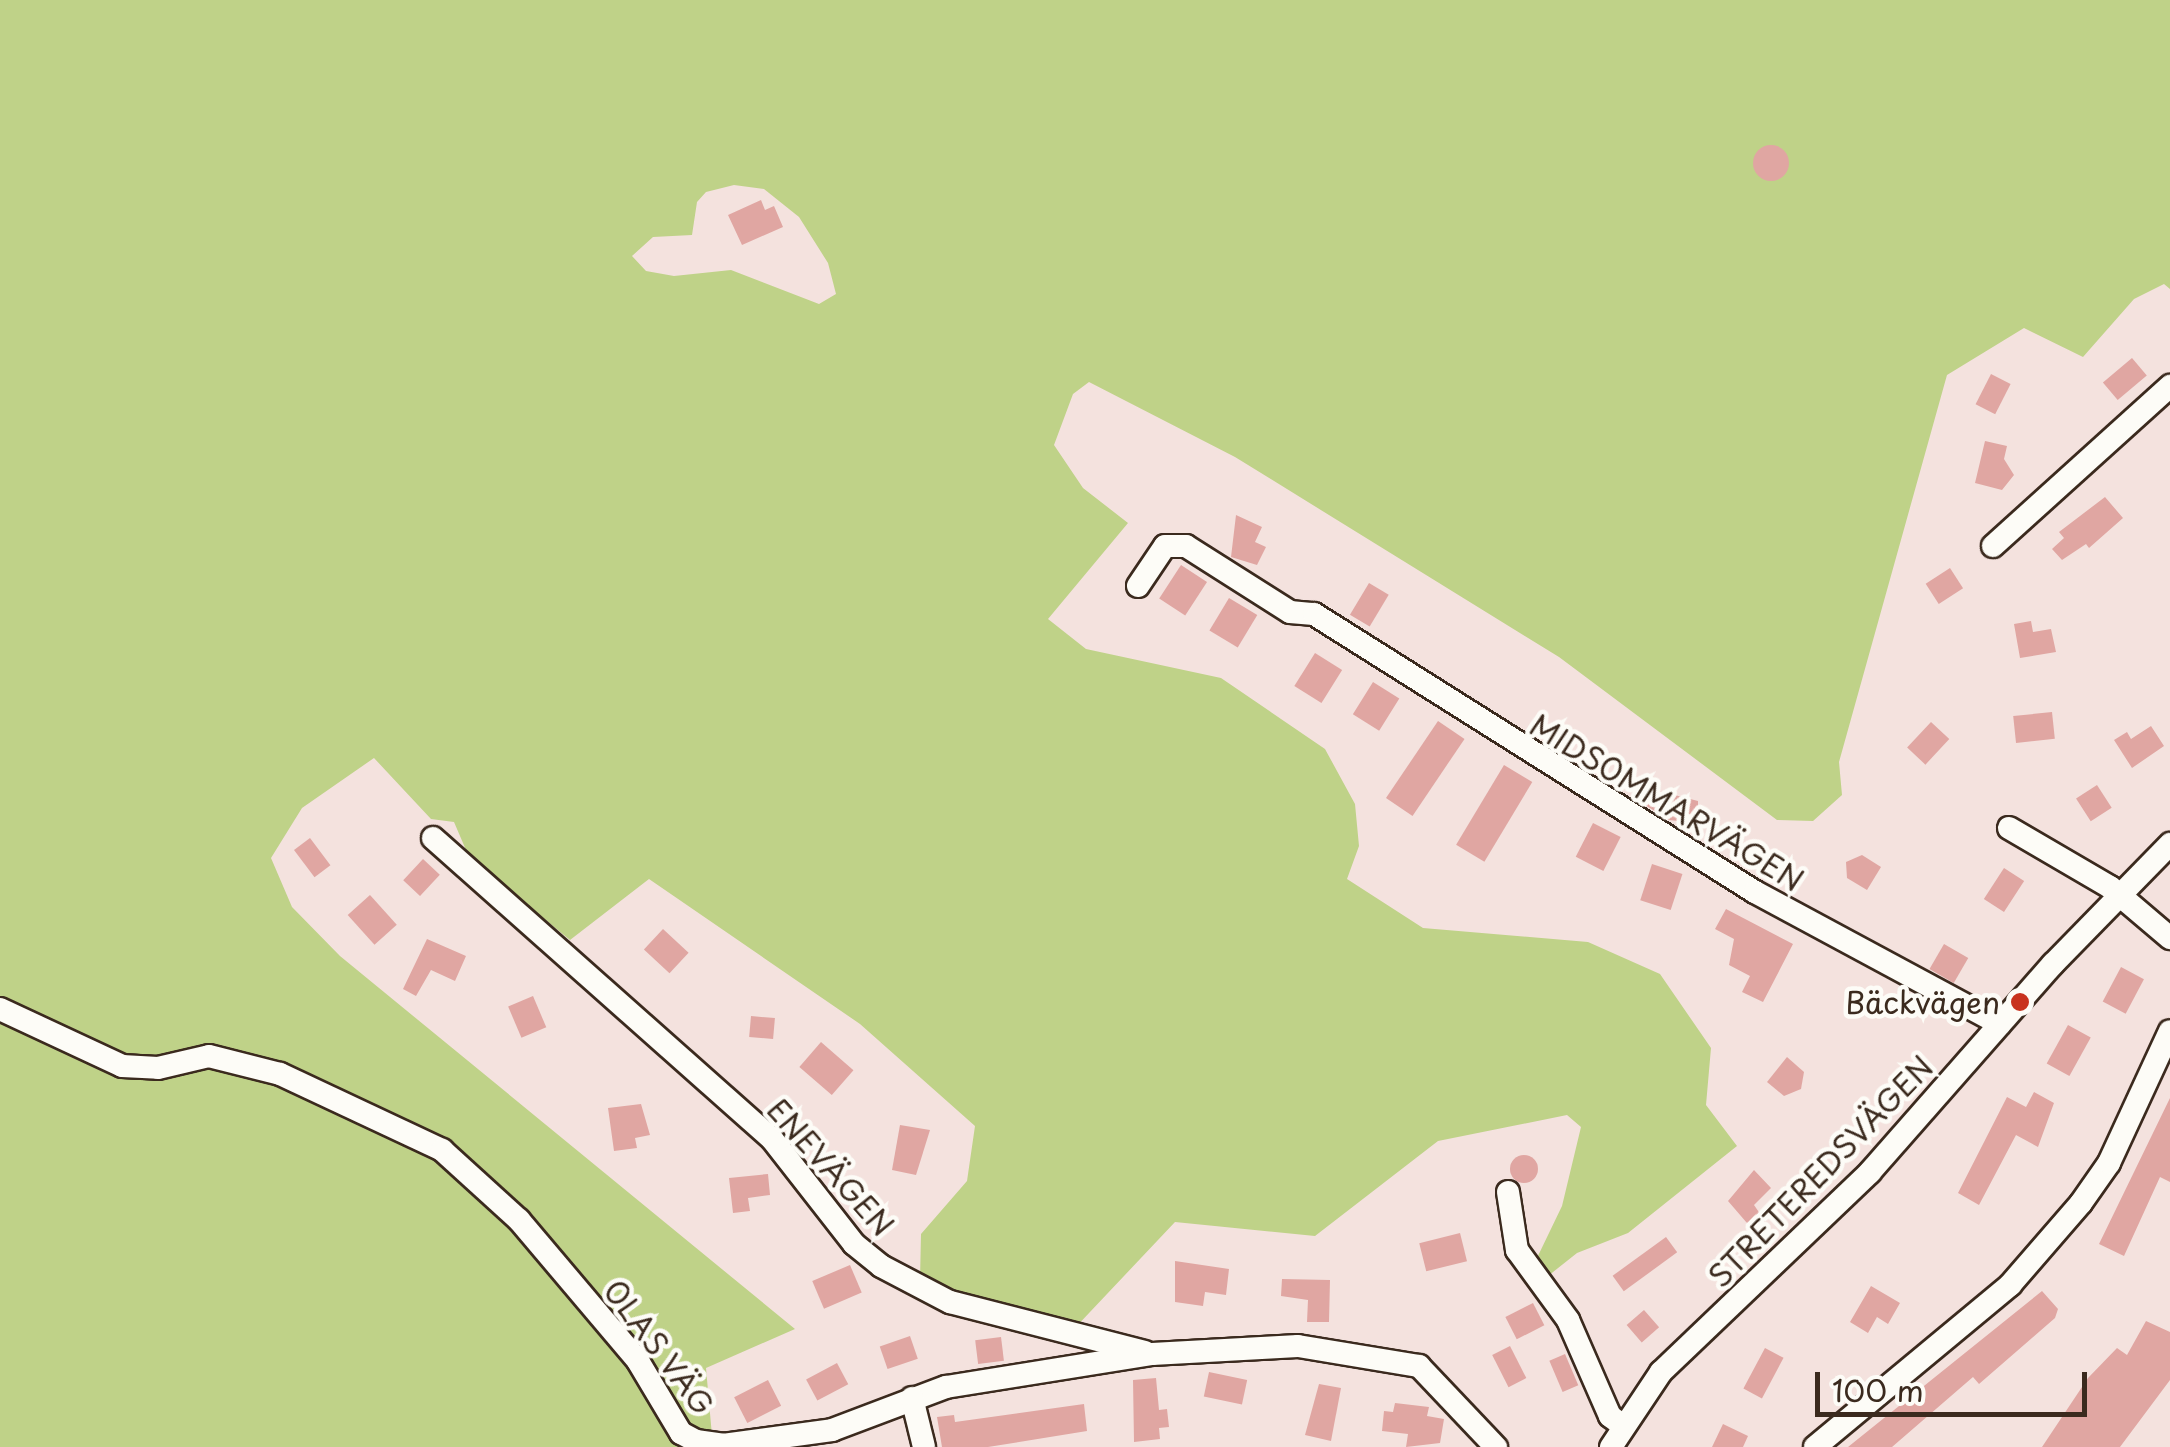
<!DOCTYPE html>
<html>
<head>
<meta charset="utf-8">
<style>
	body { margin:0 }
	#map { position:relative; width:2170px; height:1447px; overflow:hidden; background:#f4e2de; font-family:"Playpen Sans",sans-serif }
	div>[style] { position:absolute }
	.green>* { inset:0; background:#bfd288 }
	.building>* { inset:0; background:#e0a6a2; transform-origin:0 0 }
	.round { border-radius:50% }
	.roads { filter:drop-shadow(2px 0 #3b2a1e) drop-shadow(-2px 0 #3b2a1e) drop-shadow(0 2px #3b2a1e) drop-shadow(0 -2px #3b2a1e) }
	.minor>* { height:22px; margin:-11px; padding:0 11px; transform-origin:11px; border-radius:11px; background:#fdfcf7 }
	.dots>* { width:28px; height:28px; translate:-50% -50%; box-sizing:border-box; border:5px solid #fdfcf7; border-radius:50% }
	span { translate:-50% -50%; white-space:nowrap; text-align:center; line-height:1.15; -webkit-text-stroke:9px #fdfcf7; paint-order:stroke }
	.street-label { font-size:30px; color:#3b2a1e }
	.poi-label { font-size:30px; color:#3b2a1e }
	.right { translate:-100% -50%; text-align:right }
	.scale { position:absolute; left:1815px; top:1372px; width:272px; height:45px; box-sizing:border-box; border:5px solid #3b2a1e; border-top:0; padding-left:12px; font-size:30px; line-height:35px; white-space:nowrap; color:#3b2a1e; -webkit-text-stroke:8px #fdfcf7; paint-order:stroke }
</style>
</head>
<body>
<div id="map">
	<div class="green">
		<div style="clip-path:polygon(evenodd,0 0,2170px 0,2170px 289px,2164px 284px,2134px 299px,2083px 357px,2024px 328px,1947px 375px,1839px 762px,1842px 795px,1813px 821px,1777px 820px,1559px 657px,1235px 457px,1089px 382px,1073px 394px,1054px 445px,1083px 488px,1128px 523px,1048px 619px,1086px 649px,1221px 678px,1325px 749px,1355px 804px,1359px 846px,1347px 879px,1423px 928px,1588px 942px,1660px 974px,1711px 1048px,1706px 1105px,1737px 1146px,1628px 1233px,1577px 1253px,1548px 1276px,1536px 1260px,1562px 1206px,1581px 1127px,1567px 1115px,1438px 1141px,1315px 1236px,1175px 1222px,1073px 1330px,920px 1280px,921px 1234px,967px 1181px,975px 1126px,860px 1024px,649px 879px,570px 940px,469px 857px,454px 822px,431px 819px,374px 758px,302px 808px,271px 858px,292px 907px,340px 956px,795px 1329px,706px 1368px,713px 1447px,0 1447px,0 0,734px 185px,764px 189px,799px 217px,828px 263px,836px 294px,819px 304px,731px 270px,674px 276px,646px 271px,632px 256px,653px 237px,692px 235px,697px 202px,706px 192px,734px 185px)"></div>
	</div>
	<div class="building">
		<div class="round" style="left:1753px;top:145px;width:36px;height:36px"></div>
		<div style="clip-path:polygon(761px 200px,765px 210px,774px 206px,783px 227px,742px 245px,728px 215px)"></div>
		<div style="left:2132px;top:358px;width:23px;height:38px;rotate:50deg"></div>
		<div style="left:1991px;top:374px;width:22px;height:34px;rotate:27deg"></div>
		<div style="clip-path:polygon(1985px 441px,2007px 446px,2004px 459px,2014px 475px,2002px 490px,1975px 483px)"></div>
		<div style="clip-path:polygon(2105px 497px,2123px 518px,2089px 548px,2086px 544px,2062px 560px,2052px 549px,2064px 538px,2059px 532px)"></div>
		<div style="clip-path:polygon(1236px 515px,1262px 527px,1255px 542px,1266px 547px,1257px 565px,1231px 557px)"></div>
		<div style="left:1181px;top:565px;width:31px;height:40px;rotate:33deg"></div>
		<div style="left:1950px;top:568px;width:24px;height:29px;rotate:57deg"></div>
		<div style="left:1369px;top:583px;width:23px;height:37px;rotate:31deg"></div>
		<div style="left:1229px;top:598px;width:33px;height:38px;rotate:31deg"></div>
		<div style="clip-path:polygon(2031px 621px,2033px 632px,2051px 629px,2056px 652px,2020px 658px,2014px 624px)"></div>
		<div style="left:1315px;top:653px;width:32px;height:39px;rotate:32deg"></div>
		<div style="left:1373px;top:682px;width:31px;height:38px;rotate:32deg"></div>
		<div style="left:2052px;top:712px;width:27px;height:39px;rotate:84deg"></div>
		<div style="left:1438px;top:721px;width:32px;height:93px;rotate:34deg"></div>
		<div style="left:1931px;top:722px;width:25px;height:35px;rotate:43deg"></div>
		<div style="clip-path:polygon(2151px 726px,2164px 746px,2132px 768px,2114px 740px,2127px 732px,2131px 739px)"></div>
		<div style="left:1504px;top:765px;width:33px;height:93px;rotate:31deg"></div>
		<div style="clip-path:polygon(1639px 777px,1658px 781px,1655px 790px,1698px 801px,1698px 823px,1669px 820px,1634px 798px)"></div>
		<div style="left:2097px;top:785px;width:27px;height:25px;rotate:57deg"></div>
		<div style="left:1593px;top:823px;width:31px;height:38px;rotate:27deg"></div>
		<div style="left:310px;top:838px;width:34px;height:20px;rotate:53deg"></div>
		<div style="clip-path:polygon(1862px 855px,1881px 867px,1867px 890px,1847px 878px,1846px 862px)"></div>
		<div style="left:423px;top:859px;width:23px;height:29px;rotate:43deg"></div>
		<div style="left:1652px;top:864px;width:32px;height:38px;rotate:18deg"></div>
		<div style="left:2004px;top:868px;width:24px;height:37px;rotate:33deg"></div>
		<div style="left:370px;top:895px;width:40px;height:30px;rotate:48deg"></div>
		<div style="clip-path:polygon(1726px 909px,1793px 944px,1763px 1002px,1742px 992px,1750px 976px,1729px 965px,1734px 939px,1715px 929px)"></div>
		<div style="left:663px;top:929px;width:35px;height:28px;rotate:43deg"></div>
		<div style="clip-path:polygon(427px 939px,466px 956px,455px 981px,431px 970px,416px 996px,403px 989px)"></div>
		<div style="left:1944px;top:944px;width:28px;height:29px;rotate:30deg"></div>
		<div style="left:2121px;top:967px;width:26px;height:39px;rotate:28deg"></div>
		<div style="left:533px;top:996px;width:34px;height:27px;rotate:67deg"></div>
		<div style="left:751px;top:1016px;width:24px;height:21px;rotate:5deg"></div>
		<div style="left:2068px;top:1025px;width:26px;height:44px;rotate:29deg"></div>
		<div style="left:821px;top:1042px;width:43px;height:33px;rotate:41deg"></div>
		<div style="clip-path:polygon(1787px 1057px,1804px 1072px,1801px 1089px,1784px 1096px,1767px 1082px)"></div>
		<div style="clip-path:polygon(2034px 1092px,2054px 1103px,2038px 1147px,2016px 1135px,1979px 1205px,1958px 1193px,2007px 1097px,2026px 1107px)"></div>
		<div style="clip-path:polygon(2170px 1098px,2170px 1182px,2160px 1177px,2124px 1256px,2099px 1244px)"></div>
		<div style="clip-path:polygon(641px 1104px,650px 1135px,635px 1138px,637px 1148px,614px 1151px,608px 1108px)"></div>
		<div style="clip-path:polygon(900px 1125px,930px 1130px,916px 1175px,892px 1170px)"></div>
		<div class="round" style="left:1510px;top:1155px;width:28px;height:28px"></div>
		<div style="clip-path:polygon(1754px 1170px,1771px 1188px,1754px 1205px,1765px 1221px,1753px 1230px,1728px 1201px)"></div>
		<div style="clip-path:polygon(768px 1174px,770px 1195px,748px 1198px,750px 1211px,733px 1213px,729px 1178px)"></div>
		<div style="left:1460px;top:1233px;width:29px;height:42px;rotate:76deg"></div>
		<div style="left:1666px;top:1237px;width:19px;height:66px;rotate:54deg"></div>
		<div style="clip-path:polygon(1175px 1261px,1229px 1269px,1226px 1295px,1205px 1292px,1203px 1306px,1175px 1302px)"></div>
		<div style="left:850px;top:1265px;width:30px;height:41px;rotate:67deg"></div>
		<div style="clip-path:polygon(1282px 1279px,1330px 1280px,1329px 1322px,1307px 1322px,1308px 1300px,1281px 1296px)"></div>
		<div style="clip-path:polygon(1871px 1286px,1900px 1303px,1888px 1324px,1877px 1317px,1868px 1333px,1850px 1322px)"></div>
		<div style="clip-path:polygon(2042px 1291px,2058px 1309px,2055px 1318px,1979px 1384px,1973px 1377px,1892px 1447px,1848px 1447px)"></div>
		<div style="left:1533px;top:1303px;width:25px;height:31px;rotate:63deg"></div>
		<div style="left:1644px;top:1310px;width:23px;height:23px;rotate:49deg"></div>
		<div style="clip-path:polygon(2146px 1321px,2170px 1332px,2170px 1380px,2120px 1447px,2042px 1447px,2088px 1378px,2117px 1348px,2127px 1355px)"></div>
		<div style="left:910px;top:1336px;width:24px;height:32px;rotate:71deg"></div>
		<div style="left:1001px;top:1337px;width:24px;height:26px;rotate:83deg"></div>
		<div style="left:1510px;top:1346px;width:36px;height:20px;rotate:63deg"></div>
		<div style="left:1765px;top:1348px;width:21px;height:46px;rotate:28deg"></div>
		<div style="left:1565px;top:1354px;width:34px;height:17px;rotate:67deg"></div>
		<div style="left:837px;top:1363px;width:24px;height:35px;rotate:62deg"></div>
		<div style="left:1209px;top:1372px;width:39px;height:25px;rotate:12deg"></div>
		<div style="clip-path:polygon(1156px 1378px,1159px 1410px,1167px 1409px,1169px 1427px,1159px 1428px,1160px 1439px,1134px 1442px,1133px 1380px)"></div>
		<div style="left:768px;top:1380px;width:29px;height:38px;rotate:63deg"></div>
		<div style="clip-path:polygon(1319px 1384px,1341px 1388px,1331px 1441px,1305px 1435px)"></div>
		<div style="clip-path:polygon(1395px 1403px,1429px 1407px,1427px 1416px,1444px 1419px,1440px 1443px,1406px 1447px,1408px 1434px,1382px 1431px,1384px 1411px,1393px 1412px)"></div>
		<div style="clip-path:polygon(1084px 1404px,1087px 1431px,988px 1447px,942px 1447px,937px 1417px,954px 1415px,955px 1422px)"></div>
		<div style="clip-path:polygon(1723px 1424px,1748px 1436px,1743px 1447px,1712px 1447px)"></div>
	</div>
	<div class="roads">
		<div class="minor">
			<div style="left:1993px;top:546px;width:239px;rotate:-42.1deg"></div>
			<div style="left:1138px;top:586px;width:48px;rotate:-56deg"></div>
			<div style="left:1165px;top:546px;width:21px"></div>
			<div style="left:1186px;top:546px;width:123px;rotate:32.4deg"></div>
			<div style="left:1290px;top:612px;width:24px;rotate:5deg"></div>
			<div style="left:1314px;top:614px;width:521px;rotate:32.23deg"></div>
			<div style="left:1755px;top:892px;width:278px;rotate:28.3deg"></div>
			<div style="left:2009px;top:828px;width:117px;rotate:30.3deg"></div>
			<div style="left:2110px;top:887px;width:79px;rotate:40.4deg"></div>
			<div style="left:433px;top:838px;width:453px;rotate:41.6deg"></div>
			<div style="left:772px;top:1139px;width:133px;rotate:52deg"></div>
			<div style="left:854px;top:1244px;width:35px;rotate:39deg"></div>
			<div style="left:881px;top:1266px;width:78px;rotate:27.6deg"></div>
			<div style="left:950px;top:1302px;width:201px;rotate:14.4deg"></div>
			<div style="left:0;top:1009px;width:135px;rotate:25deg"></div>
			<div style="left:122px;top:1066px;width:36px;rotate:3deg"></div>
			<div style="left:158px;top:1068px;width:52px;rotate:-13.2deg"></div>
			<div style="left:209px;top:1056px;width:73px;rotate:14.2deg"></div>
			<div style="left:280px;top:1074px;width:179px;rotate:25.1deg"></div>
			<div style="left:442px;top:1150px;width:104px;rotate:42.3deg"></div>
			<div style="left:519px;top:1220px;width:185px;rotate:49.8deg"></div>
			<div style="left:638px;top:1361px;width:84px;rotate:59.2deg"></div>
			<div style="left:681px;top:1433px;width:17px;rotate:28deg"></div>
			<div style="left:696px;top:1441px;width:27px;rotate:8deg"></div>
			<div style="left:723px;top:1445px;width:110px;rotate:-7.8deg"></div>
			<div style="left:832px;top:1430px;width:122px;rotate:-20.7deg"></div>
			<div style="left:946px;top:1387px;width:209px;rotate:-9.1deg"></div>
			<div style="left:1152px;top:1354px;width:146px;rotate:-3.1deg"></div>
			<div style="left:1298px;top:1346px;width:123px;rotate:9.4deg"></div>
			<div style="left:1419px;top:1366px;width:112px;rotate:46.5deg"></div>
			<div style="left:1508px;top:1192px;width:59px;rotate:81.2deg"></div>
			<div style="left:1517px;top:1250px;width:87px;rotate:53.9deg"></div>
			<div style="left:1568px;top:1320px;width:105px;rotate:66.4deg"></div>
			<div style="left:1610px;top:1416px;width:15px;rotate:37deg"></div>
			<div style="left:912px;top:1398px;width:50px;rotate:76.2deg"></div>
			<div style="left:1611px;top:1447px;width:90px;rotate:-56.3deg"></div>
			<div style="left:1661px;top:1372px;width:289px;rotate:-43.7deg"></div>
			<div style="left:1870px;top:1172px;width:277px;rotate:-48.7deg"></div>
			<div style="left:2053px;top:964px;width:168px;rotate:-45.7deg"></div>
			<div style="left:1815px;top:1447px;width:254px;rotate:-39.7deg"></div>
			<div style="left:2010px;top:1285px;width:108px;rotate:-49.1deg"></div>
			<div style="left:2081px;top:1203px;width:49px;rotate:-55deg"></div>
			<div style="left:2109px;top:1163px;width:145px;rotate:-65.2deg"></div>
		</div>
	</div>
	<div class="dots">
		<div style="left:2020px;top:1002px;background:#c8321e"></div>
	</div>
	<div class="street-label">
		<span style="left:1667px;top:802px;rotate:31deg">MIDSOMMARVÄGEN</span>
		<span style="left:831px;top:1167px;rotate:48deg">ENEVÄGEN</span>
		<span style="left:1820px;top:1171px;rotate:-46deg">STRETEREDSVÄGEN</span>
		<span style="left:659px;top:1347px;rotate:53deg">OLAS VÄG</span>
	</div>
	<div class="poi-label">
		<span class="right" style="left:2000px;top:1002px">Bäckvägen</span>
	</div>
	<div class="scale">100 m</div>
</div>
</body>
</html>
